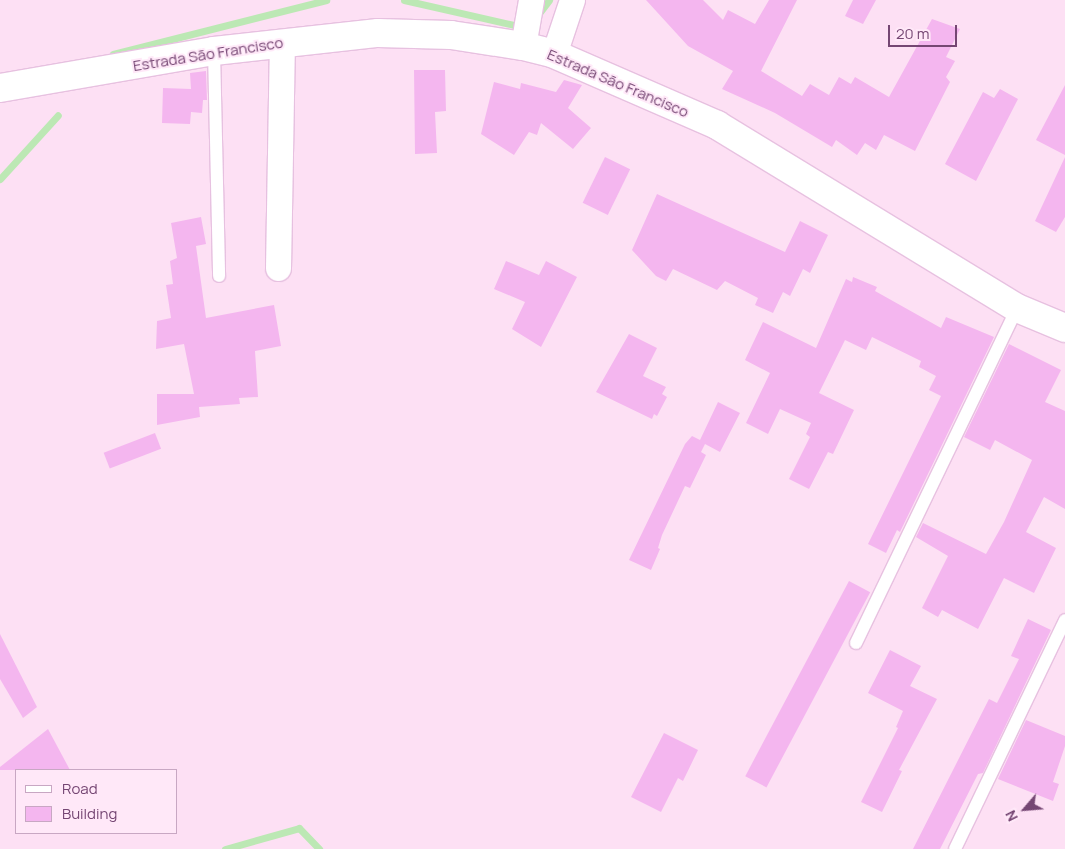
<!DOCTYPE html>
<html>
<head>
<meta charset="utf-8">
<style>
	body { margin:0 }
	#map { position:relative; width:1065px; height:849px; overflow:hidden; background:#fde0f4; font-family:Manrope,sans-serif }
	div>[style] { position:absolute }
	.stream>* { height:7px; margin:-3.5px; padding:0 3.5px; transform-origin:3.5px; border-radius:3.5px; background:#bce8b4 }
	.building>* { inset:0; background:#f4b6ef; transform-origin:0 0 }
	.roads { filter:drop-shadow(1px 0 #e7c1e0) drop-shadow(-1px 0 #e7c1e0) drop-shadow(0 1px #e7c1e0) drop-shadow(0 -1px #e7c1e0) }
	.lane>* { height:12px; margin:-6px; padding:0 6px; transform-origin:6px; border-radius:6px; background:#fff }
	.street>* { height:25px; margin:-12.5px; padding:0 12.5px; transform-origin:12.5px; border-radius:12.5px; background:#fff }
	.secondary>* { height:28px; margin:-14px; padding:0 14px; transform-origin:14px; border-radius:14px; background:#fff }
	span { translate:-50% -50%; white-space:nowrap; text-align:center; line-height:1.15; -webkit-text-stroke:4px #ffe8f8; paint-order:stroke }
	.street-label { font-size:15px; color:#754673 }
	.legend { position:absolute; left:15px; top:769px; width:162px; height:65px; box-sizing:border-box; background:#ffe8f8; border:1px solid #c8a7c3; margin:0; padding:6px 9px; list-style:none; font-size:15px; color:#754673 }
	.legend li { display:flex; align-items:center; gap:10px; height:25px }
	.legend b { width:25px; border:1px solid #c8a7c3 }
	.north { position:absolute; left:1000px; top:784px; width:50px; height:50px; -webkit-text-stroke:4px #ffe8f8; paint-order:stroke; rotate:243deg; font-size:14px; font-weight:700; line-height:20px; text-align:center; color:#754673 }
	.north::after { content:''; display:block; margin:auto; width:18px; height:22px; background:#754673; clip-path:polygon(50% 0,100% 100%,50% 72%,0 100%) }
	.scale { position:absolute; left:888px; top:25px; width:69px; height:22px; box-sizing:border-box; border:2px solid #754673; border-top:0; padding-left:6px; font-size:15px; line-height:18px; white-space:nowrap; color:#754673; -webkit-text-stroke:4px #ffe8f8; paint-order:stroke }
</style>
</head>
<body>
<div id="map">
	<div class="stream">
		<div style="left:404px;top:0;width:122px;rotate:12.8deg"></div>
		<div style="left:537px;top:16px;width:20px;rotate:-53deg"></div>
		<div style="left:113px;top:54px;width:220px;rotate:-14.2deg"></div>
		<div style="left:0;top:179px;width:86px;rotate:-47.8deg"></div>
		<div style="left:225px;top:849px;width:77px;rotate:-15.8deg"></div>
		<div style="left:299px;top:828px;width:29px;rotate:46deg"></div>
	</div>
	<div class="building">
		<div style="clip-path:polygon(646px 0,703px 0,723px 20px,728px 10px,755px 24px,769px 0,797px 0,761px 71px,802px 96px,810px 84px,829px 95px,839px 77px,851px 84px,855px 77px,889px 97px,932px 19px,960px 29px,946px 57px,955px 61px,946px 77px,950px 82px,915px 151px,884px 135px,876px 150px,865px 143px,857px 155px,836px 140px,832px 147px,775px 113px,722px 89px,733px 71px,688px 46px)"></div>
		<div style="clip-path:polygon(853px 0,876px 0,863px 24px,845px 16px)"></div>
		<div style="clip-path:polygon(414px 70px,445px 70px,446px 111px,435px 112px,437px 153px,415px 154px)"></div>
		<div style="clip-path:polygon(206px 71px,207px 100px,203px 100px,202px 113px,191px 112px,190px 124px,162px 123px,163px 88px,191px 89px,190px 73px)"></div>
		<div style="clip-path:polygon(564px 80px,582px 85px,568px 108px,591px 128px,573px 149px,541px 123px,537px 135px,529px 132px,514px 155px,481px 134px,494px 82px,520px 89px,521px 83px,556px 92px)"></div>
		<div style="clip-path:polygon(1065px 85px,1065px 155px,1036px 140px)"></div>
		<div style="clip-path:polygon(1000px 89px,1018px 99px,976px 181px,945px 164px,983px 92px,994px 98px)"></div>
		<div style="left:605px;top:157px;width:28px;height:51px;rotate:26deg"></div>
		<div style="clip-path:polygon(1065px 157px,1065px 217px,1056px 232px,1035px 221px)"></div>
		<div style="clip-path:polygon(657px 194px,785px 252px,800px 221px,828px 235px,810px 273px,803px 269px,790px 296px,783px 292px,773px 313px,755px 305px,758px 298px,725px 281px,717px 290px,673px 269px,666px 281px,656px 276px,632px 250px)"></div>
		<div style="clip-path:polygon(201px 217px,206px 244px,196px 246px,206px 318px,274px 305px,281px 346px,255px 351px,258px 397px,239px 398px,240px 404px,199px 407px,200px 417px,157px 425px,157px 394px,194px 394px,184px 344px,156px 349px,157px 321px,171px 318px,166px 285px,173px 284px,170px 261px,177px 258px,171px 223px)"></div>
		<div style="clip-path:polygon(506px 261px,539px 275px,546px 261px,577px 277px,541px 347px,512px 329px,525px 302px,494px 289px)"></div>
		<div style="clip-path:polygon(853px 277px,877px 287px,875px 291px,941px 328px,946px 317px,994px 337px,900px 532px,897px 530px,886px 553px,868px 544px,941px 396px,929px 390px,936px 376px,919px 367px,921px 361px,872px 337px,866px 350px,845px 340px,819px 393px,854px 410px,833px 454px,828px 452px,809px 489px,789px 479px,810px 437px,806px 434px,811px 423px,780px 409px,768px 434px,746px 423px,770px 373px,745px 360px,763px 322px,816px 348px,846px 279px,852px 282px)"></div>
		<div style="clip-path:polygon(629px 334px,657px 348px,643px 376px,666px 387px,662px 394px,667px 397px,657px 416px,654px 414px,652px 419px,596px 392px)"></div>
		<div style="clip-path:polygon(1009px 344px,1061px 370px,1045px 402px,1065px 411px,1065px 509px,1044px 497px,1026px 532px,1056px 548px,1034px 593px,1004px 578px,978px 629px,942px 610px,938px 617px,922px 608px,948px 556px,916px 537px,923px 523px,986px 554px,1004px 522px,1032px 460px,995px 440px,990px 450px,964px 437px)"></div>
		<div style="clip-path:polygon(718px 402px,740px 413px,720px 452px,705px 444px,701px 452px,706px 455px,690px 488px,685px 486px,662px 535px,658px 548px,660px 549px,651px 570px,629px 560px,685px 444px,692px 436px,700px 440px)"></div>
		<div style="left:155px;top:433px;width:17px;height:55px;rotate:69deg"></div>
		<div style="left:849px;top:581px;width:24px;height:221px;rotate:28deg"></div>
		<div style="clip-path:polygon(1028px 619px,1051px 630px,983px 773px,978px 774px,940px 849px,913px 849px,989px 699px,997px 703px,1019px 659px,1011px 656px)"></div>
		<div style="clip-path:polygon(0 634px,37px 707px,23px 718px,0 679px)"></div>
		<div style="clip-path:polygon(890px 650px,921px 666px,910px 686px,937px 699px,899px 770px,902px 771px,882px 812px,861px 802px,898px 728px,896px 727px,903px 711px,868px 693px)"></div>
		<div style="clip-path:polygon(1026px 720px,1065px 736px,1065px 746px,1053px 782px,1059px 784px,1053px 801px,998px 779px)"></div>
		<div style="clip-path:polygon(48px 729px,70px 770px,0 770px,0 767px)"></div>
		<div style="clip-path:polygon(664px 733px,698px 750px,683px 781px,678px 778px,661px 812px,631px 797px)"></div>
	</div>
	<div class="roads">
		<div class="lane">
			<div style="left:214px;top:51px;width:225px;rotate:88.7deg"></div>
			<div style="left:856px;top:643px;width:372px;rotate:-64.3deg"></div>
			<div style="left:955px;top:849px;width:254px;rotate:-64.3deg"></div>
		</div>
		<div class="street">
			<div style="left:523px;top:46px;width:47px;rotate:-80.1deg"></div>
			<div style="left:554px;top:54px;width:57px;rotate:-71.6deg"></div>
			<div style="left:278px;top:268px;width:226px;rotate:-89deg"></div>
		</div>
		<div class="secondary">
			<div style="left:0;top:88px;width:217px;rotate:-9.8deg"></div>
			<div style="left:214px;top:51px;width:165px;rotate:-6.3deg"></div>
			<div style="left:378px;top:33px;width:73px;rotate:1.6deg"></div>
			<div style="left:451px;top:35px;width:73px;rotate:8.7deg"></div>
			<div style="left:523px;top:46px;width:32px;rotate:14deg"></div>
			<div style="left:554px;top:54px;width:178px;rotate:23.5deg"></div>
			<div style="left:717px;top:125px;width:351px;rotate:31.4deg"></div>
			<div style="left:1017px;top:308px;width:52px;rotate:22.6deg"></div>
		</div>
	</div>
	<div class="street-label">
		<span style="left:208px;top:54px;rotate:-9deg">Estrada São Francisco</span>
		<span style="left:618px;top:83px;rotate:23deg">Estrada São Francisco</span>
	</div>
	<ul class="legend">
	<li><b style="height:6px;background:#fff"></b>Road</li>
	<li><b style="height:14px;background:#f4b6ef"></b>Building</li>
	</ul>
	<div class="north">N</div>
	<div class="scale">20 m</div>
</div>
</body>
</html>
